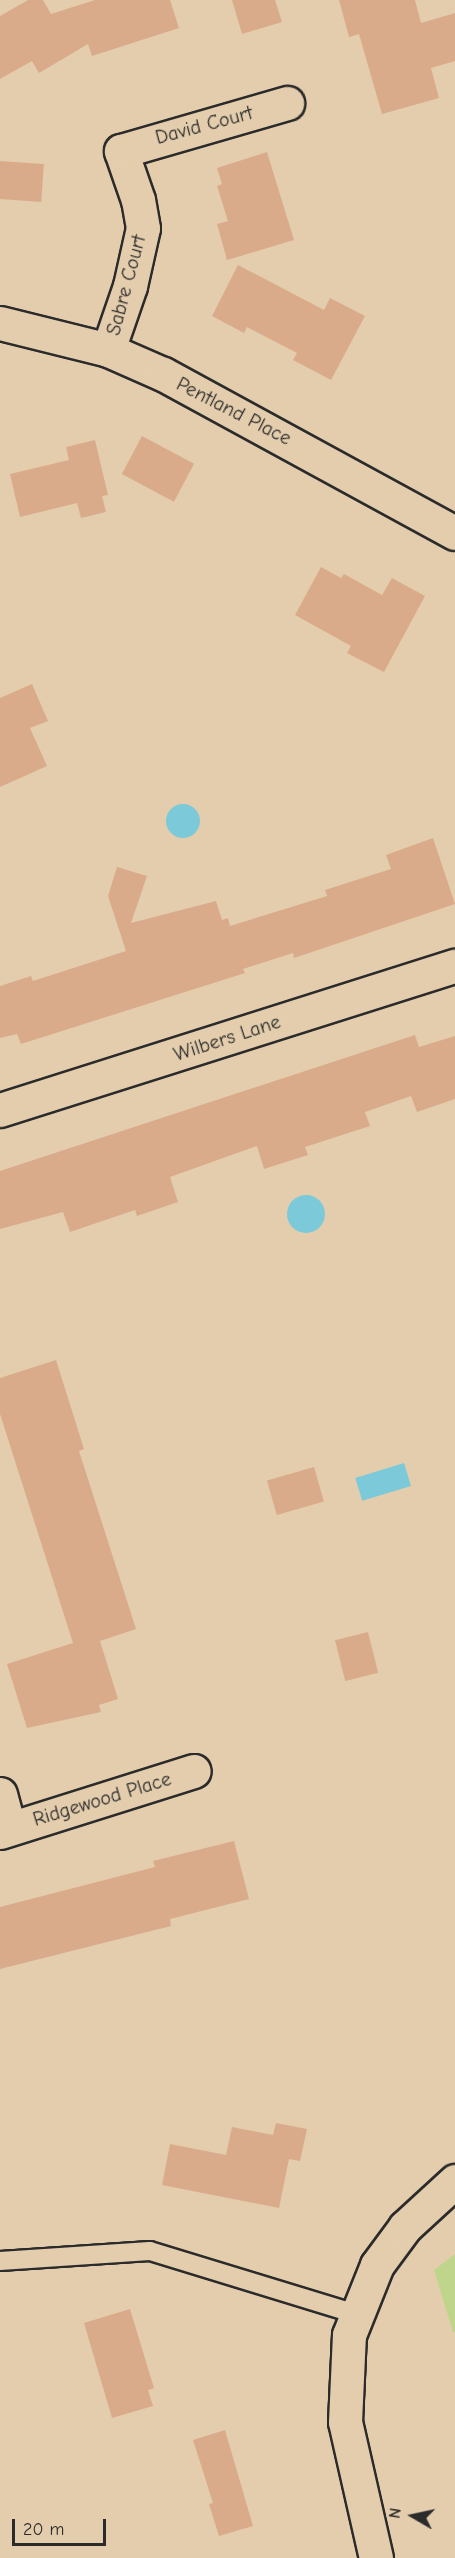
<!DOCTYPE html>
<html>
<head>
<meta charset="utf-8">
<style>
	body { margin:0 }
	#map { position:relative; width:455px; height:2558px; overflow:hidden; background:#e4cdad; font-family:"Comic Neue",sans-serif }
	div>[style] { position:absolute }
	.green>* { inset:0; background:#bfd58b }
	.water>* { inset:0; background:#7bc9d9; transform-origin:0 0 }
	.round { border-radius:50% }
	.building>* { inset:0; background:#d9ab8b; transform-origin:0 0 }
	.roads { filter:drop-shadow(2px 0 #2b2b2b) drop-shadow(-2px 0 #2b2b2b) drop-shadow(0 2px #2b2b2b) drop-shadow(0 -2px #2b2b2b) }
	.lane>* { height:18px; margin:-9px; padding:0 9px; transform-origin:9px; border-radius:9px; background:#e4cdad }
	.street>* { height:33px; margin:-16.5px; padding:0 16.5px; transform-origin:16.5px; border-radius:16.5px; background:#e4cdad }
	.secondary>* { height:33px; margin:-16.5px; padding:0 16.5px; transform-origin:16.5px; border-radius:16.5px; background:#e4cdad }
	span { translate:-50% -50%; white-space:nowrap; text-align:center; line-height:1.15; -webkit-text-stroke:6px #e4cdad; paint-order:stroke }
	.street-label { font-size:20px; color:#2b2b2b }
	.north { position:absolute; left:383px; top:2486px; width:60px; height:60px; -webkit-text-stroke:4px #e4cdad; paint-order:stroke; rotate:279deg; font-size:16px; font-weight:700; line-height:24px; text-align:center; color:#2b2b2b }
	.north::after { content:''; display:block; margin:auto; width:21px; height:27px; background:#2b2b2b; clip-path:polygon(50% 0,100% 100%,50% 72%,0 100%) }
	.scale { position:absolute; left:12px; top:2519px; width:94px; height:27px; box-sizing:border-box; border:3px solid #2b2b2b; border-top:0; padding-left:8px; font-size:18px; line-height:21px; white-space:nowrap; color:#2b2b2b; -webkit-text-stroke:4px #e4cdad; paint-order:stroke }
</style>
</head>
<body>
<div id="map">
	<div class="green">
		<div style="clip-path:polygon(455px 2254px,455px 2332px,453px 2332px,434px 2270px)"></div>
	</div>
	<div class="water">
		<div class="round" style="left:166px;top:804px;width:34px;height:34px"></div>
		<div class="round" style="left:287px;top:1195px;width:38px;height:38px"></div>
		<div style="left:404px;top:1463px;width:24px;height:51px;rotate:73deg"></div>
	</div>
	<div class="building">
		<div style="clip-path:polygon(28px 0,43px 0,51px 14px,95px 0,170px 0,179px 28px,92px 56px,88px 44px,39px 73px,32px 61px,0 79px,0 16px)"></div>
		<div style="clip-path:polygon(232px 0,275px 0,282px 22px,242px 34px)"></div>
		<div style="clip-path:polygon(339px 0,415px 0,421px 23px,455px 13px,455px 61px,431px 68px,439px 98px,382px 114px,359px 34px,349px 37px)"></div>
		<div style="clip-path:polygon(267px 152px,294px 240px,227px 260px,217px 224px,228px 221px,217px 186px,222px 184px,217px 168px)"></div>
		<div style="left:0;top:161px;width:44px;height:38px;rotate:4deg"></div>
		<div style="clip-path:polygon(238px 265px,324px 310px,330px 298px,365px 316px,331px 380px,293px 360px,297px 353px,247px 327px,244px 333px,212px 316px)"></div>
		<div style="left:142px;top:436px;width:59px;height:43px;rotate:28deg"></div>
		<div style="clip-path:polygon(95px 440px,108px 495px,102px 496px,106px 512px,81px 518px,77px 503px,20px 517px,10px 474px,69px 460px,66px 447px)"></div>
		<div style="clip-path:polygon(321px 567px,341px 578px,344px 574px,382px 595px,392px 578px,425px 596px,384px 672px,347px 653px,351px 646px,295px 615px)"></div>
		<div style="clip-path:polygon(32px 684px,48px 721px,30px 728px,47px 766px,0 787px,0 698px)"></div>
		<div style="clip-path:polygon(433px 838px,455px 904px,294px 958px,293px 953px,243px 969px,245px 973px,21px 1044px,17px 1034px,0 1038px,0 986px,31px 976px,33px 981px,126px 951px,108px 896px,117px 867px,147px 876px,131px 923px,216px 901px,222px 920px,228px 918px,230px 926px,327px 896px,325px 890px,391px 869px,386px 855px)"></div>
		<div style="clip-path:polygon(415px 1035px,419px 1047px,455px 1036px,455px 1099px,417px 1112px,411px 1096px,365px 1112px,370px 1126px,305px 1147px,308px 1155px,264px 1169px,257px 1146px,170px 1177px,178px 1202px,137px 1216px,135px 1210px,70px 1232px,63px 1212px,0 1229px,0 1171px)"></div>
		<div style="clip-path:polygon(56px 1360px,84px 1449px,79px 1451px,136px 1629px,100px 1641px,118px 1699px,99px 1705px,101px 1712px,27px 1728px,7px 1664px,73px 1643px,0 1414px,0 1378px)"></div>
		<div style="left:314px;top:1467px;width:36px;height:49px;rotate:74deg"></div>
		<div style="left:368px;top:1632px;width:42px;height:34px;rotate:76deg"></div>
		<div style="clip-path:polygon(234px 1841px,249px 1899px,170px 1919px,171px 1926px,0 1969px,0 1907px,155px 1867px,153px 1861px)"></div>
		<div style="clip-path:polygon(276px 2123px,307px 2129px,300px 2161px,289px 2159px,279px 2208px,162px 2185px,170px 2144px,226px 2155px,232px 2127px,273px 2135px)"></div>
		<div style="clip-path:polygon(130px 2309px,154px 2388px,148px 2390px,153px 2406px,112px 2418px,84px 2323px)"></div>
		<div style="clip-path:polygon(225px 2430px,253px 2526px,219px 2536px,209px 2504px,213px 2503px,193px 2440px)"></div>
	</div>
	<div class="roads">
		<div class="lane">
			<div style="left:0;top:2261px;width:150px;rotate:-3.8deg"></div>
			<div style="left:150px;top:2251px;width:215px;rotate:17deg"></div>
		</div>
		<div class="street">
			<div style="left:0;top:323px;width:111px;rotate:14deg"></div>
			<div style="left:108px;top:350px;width:60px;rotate:23.6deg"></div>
			<div style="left:163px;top:374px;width:332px;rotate:28.6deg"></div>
			<div style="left:108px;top:350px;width:68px;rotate:-71deg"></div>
			<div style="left:130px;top:286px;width:59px;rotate:-77.4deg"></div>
			<div style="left:143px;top:228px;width:28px;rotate:-100deg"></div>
			<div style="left:138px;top:200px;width:52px;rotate:-109.1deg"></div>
			<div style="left:121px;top:151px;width:173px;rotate:-16.1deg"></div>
			<div style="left:0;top:1110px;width:477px;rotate:-17.6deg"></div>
			<div style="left:0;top:1794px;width:35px;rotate:75deg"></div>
			<div style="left:0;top:1832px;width:203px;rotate:-17.5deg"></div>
		</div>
		<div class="secondary">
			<div style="left:376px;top:2558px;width:139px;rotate:-102.8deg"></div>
			<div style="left:345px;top:2422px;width:87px;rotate:-87.4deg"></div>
			<div style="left:349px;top:2335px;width:75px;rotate:-68.2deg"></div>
			<div style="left:377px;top:2265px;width:47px;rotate:-53.6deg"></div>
			<div style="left:405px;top:2227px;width:68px;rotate:-42.6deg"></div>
		</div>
	</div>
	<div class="street-label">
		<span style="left:204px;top:125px;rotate:-15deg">David Court</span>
		<span style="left:126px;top:285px;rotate:-75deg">Sabre Court</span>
		<span style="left:234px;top:411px;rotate:27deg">Pentland Place</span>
		<span style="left:227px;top:1038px;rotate:-18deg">Wilbers Lane</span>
		<span style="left:102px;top:1799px;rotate:-17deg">Ridgewood Place</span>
	</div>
	<div class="north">N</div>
	<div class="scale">20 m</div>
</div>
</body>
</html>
